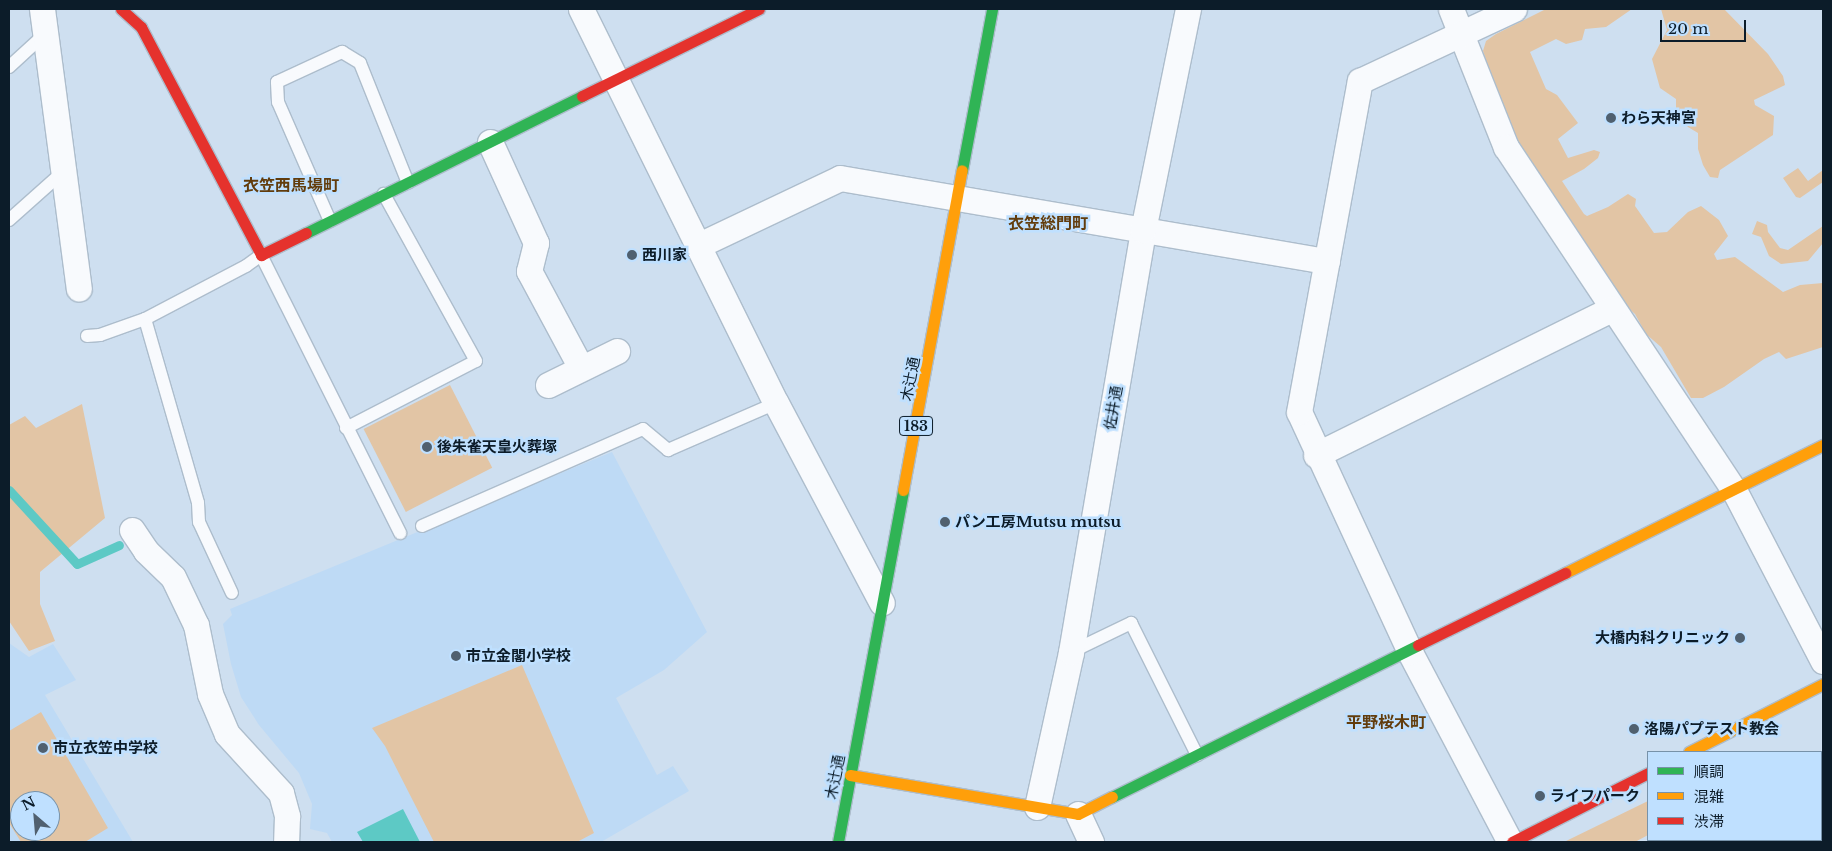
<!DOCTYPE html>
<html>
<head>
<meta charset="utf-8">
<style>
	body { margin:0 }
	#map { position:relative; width:1832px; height:851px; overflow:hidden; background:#cedff0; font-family:"Libre Baskerville","Noto Sans JP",serif }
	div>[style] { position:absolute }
	.built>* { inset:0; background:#bedaf5 }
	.green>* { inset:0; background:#e2c5a5; transform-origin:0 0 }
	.water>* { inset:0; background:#5dc9c5 }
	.stream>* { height:9px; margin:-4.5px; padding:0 4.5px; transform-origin:4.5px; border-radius:4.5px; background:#5dc9c5 }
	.roads { filter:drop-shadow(1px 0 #adbdcc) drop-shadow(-1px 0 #adbdcc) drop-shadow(0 1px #adbdcc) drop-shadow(0 -1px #adbdcc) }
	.lane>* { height:12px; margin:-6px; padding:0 6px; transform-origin:6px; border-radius:6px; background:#f8fafd }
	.street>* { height:25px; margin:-12.5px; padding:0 12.5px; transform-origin:12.5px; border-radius:12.5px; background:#f8fafd }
	.fast>* { height:11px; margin:-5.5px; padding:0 5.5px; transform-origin:5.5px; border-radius:5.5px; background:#30b455 }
	.slow>* { height:11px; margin:-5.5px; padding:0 5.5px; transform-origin:5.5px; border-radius:5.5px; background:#ff9f0a }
	.jam>* { height:11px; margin:-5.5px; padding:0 5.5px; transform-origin:5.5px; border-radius:5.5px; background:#e5322d }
	.dots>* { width:14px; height:14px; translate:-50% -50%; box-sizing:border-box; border:2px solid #bfe0ff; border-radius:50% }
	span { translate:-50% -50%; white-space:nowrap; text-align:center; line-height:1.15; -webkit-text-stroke:5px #bfe0ff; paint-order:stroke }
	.shield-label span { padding:1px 4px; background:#bfe0ff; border:1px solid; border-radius:4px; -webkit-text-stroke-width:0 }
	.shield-label { font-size:14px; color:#0c1c29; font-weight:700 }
	.poi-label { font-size:15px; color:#0c1c29; font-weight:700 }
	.left { translate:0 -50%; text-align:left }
	.right { translate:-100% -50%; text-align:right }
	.street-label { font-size:15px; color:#0c1c29 }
	.neighbourhood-label { font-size:16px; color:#623c0c; font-weight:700 }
	.frame { position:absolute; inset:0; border:10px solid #0c1c29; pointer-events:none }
	.legend { position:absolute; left:1647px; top:751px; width:175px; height:90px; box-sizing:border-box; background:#bfe0ff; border:1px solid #7792a9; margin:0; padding:6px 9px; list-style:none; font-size:15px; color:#0c1c29 }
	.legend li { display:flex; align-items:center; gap:10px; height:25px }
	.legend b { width:25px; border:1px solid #7792a9 }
	.north { position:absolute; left:10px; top:791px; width:50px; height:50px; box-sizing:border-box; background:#bfe0ff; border:1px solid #7792a9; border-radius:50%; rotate:333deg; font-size:14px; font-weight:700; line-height:20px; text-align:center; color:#0c1c29 }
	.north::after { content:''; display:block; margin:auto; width:18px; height:22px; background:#50606f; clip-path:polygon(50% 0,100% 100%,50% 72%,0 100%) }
	.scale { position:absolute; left:1660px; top:20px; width:86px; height:22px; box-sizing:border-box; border:2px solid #0c1c29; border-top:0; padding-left:6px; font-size:15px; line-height:18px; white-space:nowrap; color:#0c1c29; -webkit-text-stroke:4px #bfe0ff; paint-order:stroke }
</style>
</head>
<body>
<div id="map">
	<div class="built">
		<div style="clip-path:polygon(612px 452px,707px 632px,664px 670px,616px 698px,657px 775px,673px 766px,689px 791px,601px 842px,332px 842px,327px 833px,310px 829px,312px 804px,299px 773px,259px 725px,241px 697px,231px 664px,223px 624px,232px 615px,230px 609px)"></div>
		<div style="clip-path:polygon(evenodd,9px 643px,29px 657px,53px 644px,76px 680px,45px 695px,133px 842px,9px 842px,9px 643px,20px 801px,50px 801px,50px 831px,20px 831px,20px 801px)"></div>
	</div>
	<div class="green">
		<div style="clip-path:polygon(1546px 9px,1632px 9px,1606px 27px,1585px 29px,1582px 40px,1566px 44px,1556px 39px,1530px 52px,1546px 89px,1557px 95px,1578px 123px,1558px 139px,1568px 158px,1594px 150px,1600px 152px,1598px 158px,1584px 169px,1562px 181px,1584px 214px,1587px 216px,1608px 207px,1628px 194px,1636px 199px,1635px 206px,1654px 233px,1667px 232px,1688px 212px,1701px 206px,1719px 220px,1728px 236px,1714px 254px,1717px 260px,1735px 257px,1783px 292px,1800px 285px,1823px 283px,1823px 347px,1786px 359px,1779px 352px,1764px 359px,1724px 387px,1703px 398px,1691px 398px,1661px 347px,1646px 334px,1635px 314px,1616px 297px,1603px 269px,1559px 208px,1549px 187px,1537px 173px,1508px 125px,1483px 51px,1486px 41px,1496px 34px)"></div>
		<div style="clip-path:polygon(1661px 9px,1724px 9px,1768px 54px,1783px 76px,1785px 85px,1754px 100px,1755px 105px,1774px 116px,1773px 135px,1720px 170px,1718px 178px,1710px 177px,1703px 165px,1698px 149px,1698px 133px,1683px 124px,1676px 114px,1676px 99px,1660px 88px,1652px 59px,1667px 30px)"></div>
		<div style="clip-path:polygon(1798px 168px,1808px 181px,1823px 170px,1823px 182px,1800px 198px,1796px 197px,1783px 178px)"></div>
		<div style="clip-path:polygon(1757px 221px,1767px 225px,1768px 232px,1780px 248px,1788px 250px,1823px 226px,1823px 243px,1808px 261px,1781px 264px,1769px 256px,1761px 237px,1752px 234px)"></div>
		<div style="left:450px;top:385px;width:93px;height:97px;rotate:63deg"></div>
		<div style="clip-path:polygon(82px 404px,105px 518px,40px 572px,40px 604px,55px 641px,29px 651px,9px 621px,9px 425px,25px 416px,36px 428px)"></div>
		<div style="clip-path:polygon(522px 665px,594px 833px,577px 842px,434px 842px,385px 746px,372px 728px)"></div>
		<div style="clip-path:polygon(evenodd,41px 712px,108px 828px,85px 842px,21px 842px,9px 823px,9px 731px,41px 712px,20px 801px,50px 801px,50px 831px,20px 831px,20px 801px)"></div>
		<div style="clip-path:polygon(1648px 801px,1648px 835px,1635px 842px,1564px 842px)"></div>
	</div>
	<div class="water">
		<div style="clip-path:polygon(403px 809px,420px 842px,363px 842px,357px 832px)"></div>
	</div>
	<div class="stream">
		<div style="left:9px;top:490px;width:100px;rotate:47.4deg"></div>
		<div style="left:77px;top:564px;width:46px;rotate:-24.3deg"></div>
	</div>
	<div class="roads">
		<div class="lane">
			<div style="left:9px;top:67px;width:49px;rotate:-42.5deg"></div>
			<div style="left:9px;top:220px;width:74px;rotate:-41.7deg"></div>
			<div style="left:330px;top:221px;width:130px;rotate:-113.6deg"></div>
			<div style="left:278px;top:102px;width:20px;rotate:-93deg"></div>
			<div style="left:277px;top:82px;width:72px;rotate:-24.8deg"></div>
			<div style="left:342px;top:52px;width:21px;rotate:31deg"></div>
			<div style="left:360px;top:63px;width:129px;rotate:68.2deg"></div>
			<div style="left:145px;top:319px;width:191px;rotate:73.9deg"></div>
			<div style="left:198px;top:503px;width:19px;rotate:87deg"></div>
			<div style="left:199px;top:522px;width:78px;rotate:65.1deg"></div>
			<div style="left:87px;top:336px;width:13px;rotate:-4deg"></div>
			<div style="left:100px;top:335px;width:48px;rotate:-19.6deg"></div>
			<div style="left:145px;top:319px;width:114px;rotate:-27.7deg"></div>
			<div style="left:246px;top:266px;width:19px;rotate:-36deg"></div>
			<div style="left:261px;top:255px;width:311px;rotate:63.4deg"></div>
			<div style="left:346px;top:428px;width:146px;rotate:-27.3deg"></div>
			<div style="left:476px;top:361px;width:191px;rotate:-118.9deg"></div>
			<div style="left:422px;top:526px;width:241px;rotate:-23.7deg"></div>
			<div style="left:643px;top:429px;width:33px;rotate:40deg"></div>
			<div style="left:668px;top:450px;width:118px;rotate:-23.5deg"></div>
			<div style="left:1071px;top:652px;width:67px;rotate:-25.8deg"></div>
			<div style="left:1131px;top:623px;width:148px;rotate:63.4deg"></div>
		</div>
		<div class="street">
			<div style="left:42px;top:9px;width:282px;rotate:82.5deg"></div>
			<div style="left:581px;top:9px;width:440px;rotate:63.7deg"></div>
			<div style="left:776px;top:403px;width:226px;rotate:62.1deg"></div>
			<div style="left:1451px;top:9px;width:149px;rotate:68.3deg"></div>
			<div style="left:1506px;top:147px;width:412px;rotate:56.4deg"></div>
			<div style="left:1734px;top:490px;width:193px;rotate:62.5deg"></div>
			<div style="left:490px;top:142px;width:111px;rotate:65.5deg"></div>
			<div style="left:536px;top:243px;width:29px;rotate:104deg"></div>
			<div style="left:529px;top:271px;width:110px;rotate:61.8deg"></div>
			<div style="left:697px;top:246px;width:158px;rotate:-25.4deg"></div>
			<div style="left:840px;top:178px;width:494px;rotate:9.7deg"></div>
			<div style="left:548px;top:385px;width:77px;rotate:-26.2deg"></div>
			<div style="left:1316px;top:455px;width:330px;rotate:-26.3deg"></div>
			<div style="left:132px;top:530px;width:25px;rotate:56deg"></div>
			<div style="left:146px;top:551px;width:37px;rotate:44deg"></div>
			<div style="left:173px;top:577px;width:53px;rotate:64.4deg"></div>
			<div style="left:196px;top:625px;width:70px;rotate:78.5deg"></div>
			<div style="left:210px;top:694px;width:43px;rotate:67deg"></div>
			<div style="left:227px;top:734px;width:80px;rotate:47.5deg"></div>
			<div style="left:281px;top:793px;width:24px;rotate:75deg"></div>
			<div style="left:287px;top:816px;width:26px;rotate:92deg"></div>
			<div style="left:1037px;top:807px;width:159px;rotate:-77.6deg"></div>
			<div style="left:1071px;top:652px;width:428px;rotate:-80.3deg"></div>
			<div style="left:1143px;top:230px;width:226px;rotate:-78.5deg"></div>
			<div style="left:1078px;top:814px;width:31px;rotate:65deg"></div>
			<div style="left:1510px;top:842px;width:215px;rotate:-117.8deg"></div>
			<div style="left:1410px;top:652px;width:264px;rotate:-114.8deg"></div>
			<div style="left:1299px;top:412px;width:337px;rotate:-79.6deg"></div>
			<div style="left:1360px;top:81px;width:170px;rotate:-25.1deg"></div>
		</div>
		<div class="fast">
			<div style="left:962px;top:170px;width:164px;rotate:-79.4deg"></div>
			<div style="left:306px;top:233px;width:308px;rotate:-26.4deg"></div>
			<div style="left:1112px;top:797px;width:342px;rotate:-26.4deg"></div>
			<div style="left:838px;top:842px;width:358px;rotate:-79.5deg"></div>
		</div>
		<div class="slow">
			<div style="left:903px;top:490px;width:325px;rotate:-79.6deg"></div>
			<div style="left:1565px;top:573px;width:288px;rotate:-26.4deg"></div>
			<div style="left:1689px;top:752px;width:150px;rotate:-26.9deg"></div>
			<div style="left:850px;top:775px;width:231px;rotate:9.7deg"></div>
			<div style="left:1078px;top:814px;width:38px;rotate:-27deg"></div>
		</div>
		<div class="jam">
			<div style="left:121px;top:9px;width:27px;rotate:42deg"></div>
			<div style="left:141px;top:27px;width:258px;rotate:62.2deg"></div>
			<div style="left:261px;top:255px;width:50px;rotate:-26.1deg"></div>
			<div style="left:582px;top:96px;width:197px;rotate:-26.2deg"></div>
			<div style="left:1418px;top:645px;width:164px;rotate:-26.1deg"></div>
			<div style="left:1512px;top:842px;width:153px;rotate:-26.9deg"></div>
		</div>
	</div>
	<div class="dots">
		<div style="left:1611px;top:118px;background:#50606f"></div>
		<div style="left:632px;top:255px;background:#50606f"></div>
		<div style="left:427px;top:447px;background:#50606f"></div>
		<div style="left:945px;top:522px;background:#50606f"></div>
		<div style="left:1740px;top:638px;background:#50606f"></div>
		<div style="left:456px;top:656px;background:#50606f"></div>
		<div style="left:1634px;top:729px;background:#50606f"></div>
		<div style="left:43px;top:748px;background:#50606f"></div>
		<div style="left:1540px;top:796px;background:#50606f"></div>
	</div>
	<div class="shield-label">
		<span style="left:916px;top:426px">183</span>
	</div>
	<div class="poi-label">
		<span class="left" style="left:1621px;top:118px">わら天神宮</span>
		<span class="left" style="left:642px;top:255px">西川家</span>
		<span class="left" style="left:437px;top:447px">後朱雀天皇火葬塚</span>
		<span class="left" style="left:955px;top:522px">パン工房Mutsu mutsu</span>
		<span class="right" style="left:1730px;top:638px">大橋内科クリニック</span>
		<span class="left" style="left:466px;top:656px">市立金閣小学校</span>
		<span class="left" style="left:1644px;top:729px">洛陽パプテスト教会</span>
		<span class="left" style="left:53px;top:748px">市立衣笠中学校</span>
		<span class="left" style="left:1550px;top:796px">ライフパーク</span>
	</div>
	<div class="street-label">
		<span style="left:910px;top:379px;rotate:-79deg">木辻通</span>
		<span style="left:1113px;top:408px;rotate:-80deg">佐井通</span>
		<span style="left:835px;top:777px;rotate:-79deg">木辻通</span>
	</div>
	<div class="neighbourhood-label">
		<span style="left:291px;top:185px">衣笠西馬場町</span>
		<span style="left:1048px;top:223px">衣笠総門町</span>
		<span style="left:1386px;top:722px">平野桜木町</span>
	</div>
	<div class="frame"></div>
	<ul class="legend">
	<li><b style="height:6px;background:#30b455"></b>順調</li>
	<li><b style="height:6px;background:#ff9f0a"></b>混雑</li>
	<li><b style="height:6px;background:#e5322d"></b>渋滞</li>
	</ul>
	<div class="north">N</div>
	<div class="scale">20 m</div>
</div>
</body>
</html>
